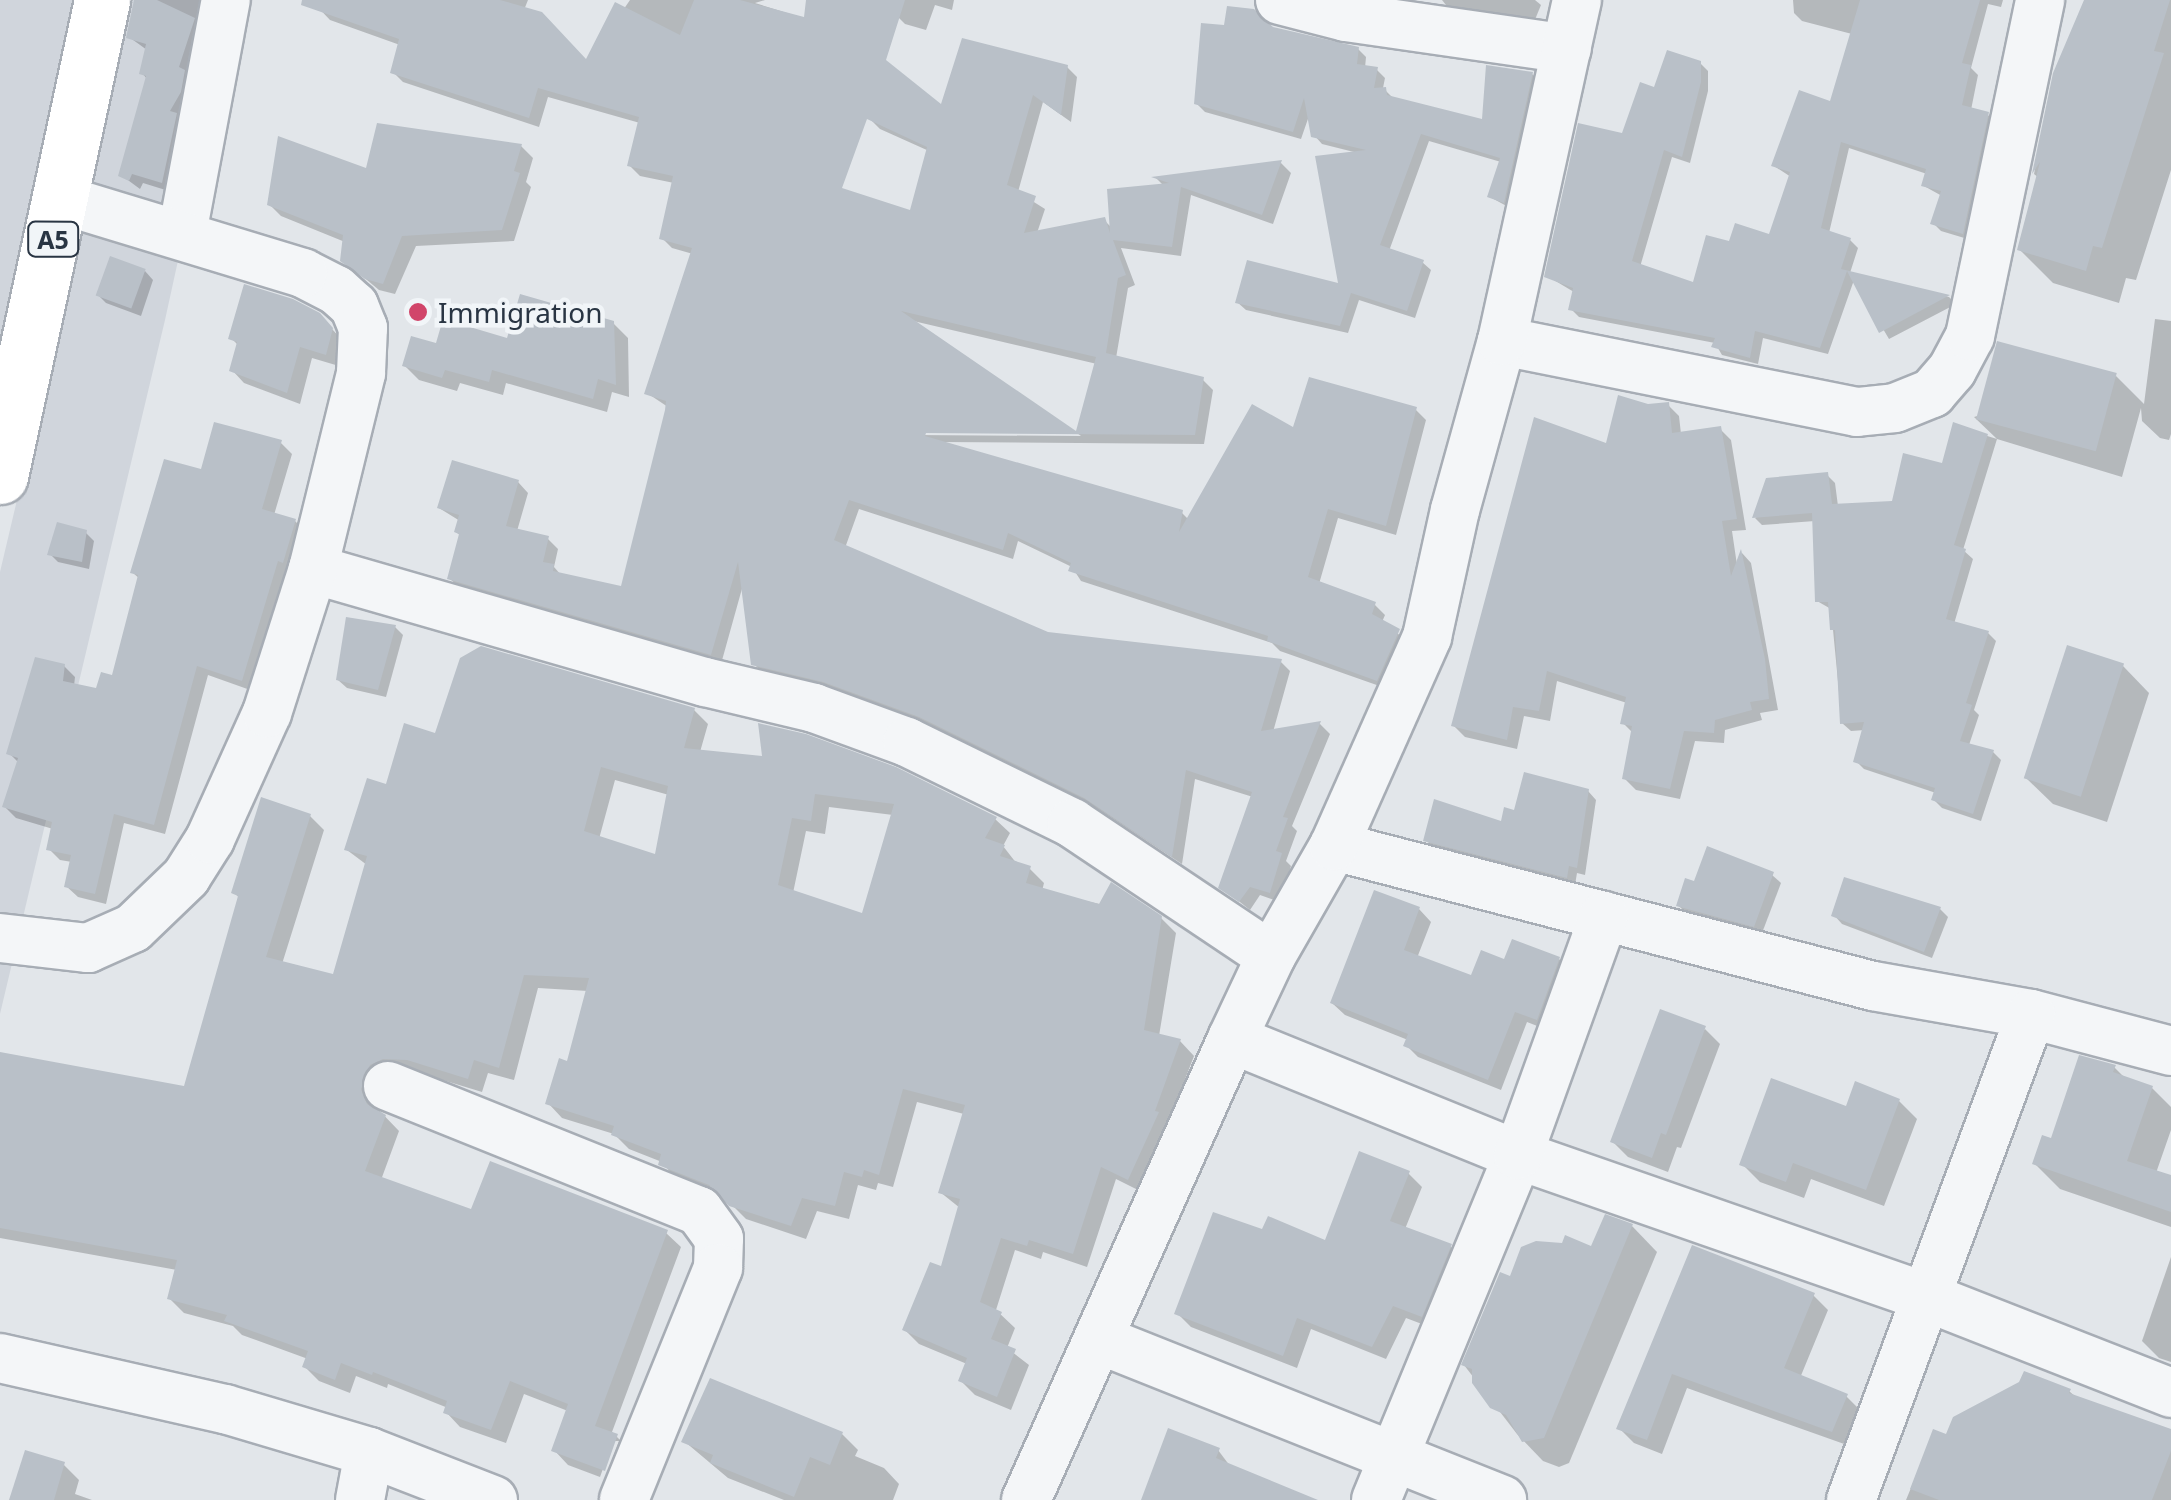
<!DOCTYPE html>
<html>
<head>
<meta charset="utf-8">
<style>
	body { margin:0 }
	#map { position:relative; width:2171px; height:1500px; overflow:hidden; background:#e2e6ea; font-family:"Noto Sans",sans-serif }
	div>[style] { position:absolute }
	.built>* { inset:0; background:#d0d5dc }
	.shadow>* { inset:0; background:#0003 }
	.building>* { inset:0; background:#b9c0c8; transform-origin:0 0 }
	.roads { filter:drop-shadow(2px 0 #a7adb5) drop-shadow(-2px 0 #a7adb5) drop-shadow(0 2px #a7adb5) drop-shadow(0 -2px #a7adb5) }
	.street>* { height:48px; margin:-24px; padding:0 24px; transform-origin:24px; border-radius:24px; background:#f4f6f8 }
	.highway>* { height:55px; margin:-27.5px; padding:0 27.5px; transform-origin:27.5px; border-radius:27.5px; background:#fff }
	.dots>* { width:28px; height:28px; translate:-50% -50%; box-sizing:border-box; border:5px solid #f1f5f8; border-radius:50% }
	span { translate:-50% -50%; white-space:nowrap; text-align:center; line-height:1.15; -webkit-text-stroke:9px #f1f5f8; paint-order:stroke }
	.shield-label span { padding:2px 8px; background:#f1f5f8; border:2px solid; border-radius:8px; -webkit-text-stroke-width:0 }
	.shield-label { font-size:25px; color:#293543; font-weight:700 }
	.poi-label { font-size:28px; color:#293543 }
	.left { translate:0 -50%; text-align:left }
</style>
</head>
<body>
<div id="map">
	<div class="built">
		<div style="clip-path:polygon(0 0,81px 0,0 365px)"></div>
		<div style="clip-path:polygon(124px 0,235px 0,165px 320px,0 1014px,0 572px,80px 233px)"></div>
	</div>
	<div class="shadow">
		<div style="clip-path:polygon(138px 0,212px 0,172px 192px,143px 183px,140px 189px,121px 175px,148px 80px,142px 73px,147px 50px,129px 37px)"></div>
		<div style="clip-path:polygon(evenodd,311px 0,528px 0,524px 10px,587px 63px,630px 0,765px 0,755px 3px,832px 27px,824px 205px,912px 213px,929px 151px,880px 129px,870px 119px,942px 108px,1067px 67px,1077px 77px,1071px 122px,1043px 102px,1018px 192px,1045px 209px,1037px 233px,1104px 220px,1113px 229px,1164px 186px,1156px 178px,1281px 163px,1291px 173px,1273px 224px,1191px 195px,1181px 256px,1121px 248px,1135px 285px,1128px 288px,1116px 358px,1202px 379px,1213px 390px,1204px 444px,940px 442px,1181px 512px,1189px 520px,1294px 431px,1416px 410px,1426px 420px,1396px 535px,1338px 518px,1319px 584px,1375px 605px,1385px 615px,1382px 622px,1409px 642px,1388px 689px,1280px 651px,1272px 643px,1081px 581px,1072px 567px,1018px 541px,1013px 559px,859px 509px,845px 548px,1048px 635px,1280px 661px,1290px 671px,1273px 732px,1320px 724px,1330px 734px,1292px 826px,1297px 831px,1286px 861px,1291px 866px,1280px 902px,1260px 895px,1250px 910px,1221px 887px,1253px 797px,1195px 779px,1182px 864px,1097px 808px,932px 727px,836px 691px,764px 674px,753px 663px,743px 585px,721px 664px,460px 588px,449px 578px,461px 536px,456px 532px,460px 521px,439px 508px,518px 482px,528px 493px,517px 531px,548px 539px,558px 549px,554px 567px,561px 575px,623px 589px,668px 407px,647px 393px,693px 254px,672px 248px,662px 238px,674px 183px,640px 176px,630px 166px,640px 123px,548px 97px,539px 127px,403px 82px,393px 72px,400px 45px,330px 20px,311px 0,909px 320px,1097px 364px,1077px 433px,1081px 436px,913px 435px,909px 320px)"></div>
		<div style="clip-path:polygon(901px 0,954px 0,952px 10px,935px 5px,926px 30px,905px 24px,897px 16px)"></div>
		<div style="clip-path:polygon(1442px 0,1535px 0,1541px 5px,1534px 22px,1450px 10px)"></div>
		<div style="clip-path:polygon(1793px 0,2003px 0,2001px 7px,1988px 4px,1971px 68px,1978px 75px,1971px 110px,1987px 114px,1996px 123px,1971px 240px,1941px 231px,1933px 223px,1942px 196px,1924px 186px,1927px 174px,1849px 148px,1829px 233px,1850px 240px,1858px 248px,1850px 273px,1949px 297px,1956px 304px,1889px 339px,1854px 280px,1828px 354px,1763px 338px,1758px 364px,1722px 355px,1715px 343px,1579px 317px,1571px 309px,1574px 292px,1547px 276px,1624px 136px,1655px 90px,1700px 63px,1708px 71px,1708px 91px,1690px 163px,1672px 157px,1640px 267px,1695px 285px,1731px 245px,1771px 237px,1791px 177px,1774px 166px,1832px 105px,1852px 34px,1802px 21px,1794px 13px)"></div>
		<div style="clip-path:polygon(2086px 0,2171px 0,2171px 170px,2136px 280px,2126px 278px,2119px 303px,2053px 283px,2019px 249px,2039px 178px,2034px 174px,2055px 74px)"></div>
		<div style="clip-path:polygon(1272px 29px,1358px 49px,1366px 57px,1365px 68px,1376px 69px,1385px 78px,1383px 88px,1393px 98px,1484px 123px,1532px 74px,1540px 82px,1512px 209px,1490px 197px,1501px 162px,1429px 141px,1389px 251px,1422px 262px,1431px 270px,1415px 318px,1359px 300px,1348px 333px,1246px 310px,1237px 302px,1341px 287px,1358px 153px,1322px 144px,1314px 135px,1310px 113px,1301px 139px,1205px 112px,1197px 104px)"></div>
		<div style="clip-path:polygon(521px 146px,533px 158px,526px 182px,531px 187px,514px 241px,416px 246px,395px 294px,379px 290px,343px 260px,345px 242px,281px 216px,269px 204px)"></div>
		<div style="clip-path:polygon(145px 271px,153px 280px,141px 316px,106px 303px,98px 295px)"></div>
		<div style="clip-path:polygon(319px 315px,345px 343px,339px 366px,312px 358px,300px 404px,244px 383px,232px 370px,239px 346px,231px 338px)"></div>
		<div style="clip-path:polygon(2155px 319px,2171px 321px,2171px 434px,2169px 440px,2160px 438px,2142px 421px,2141px 408px,2122px 477px,1997px 439px,1963px 550px,1973px 559px,1954px 624px,1988px 633px,1996px 641px,1974px 710px,1979px 715px,1969px 745px,1993px 752px,2001px 760px,1981px 821px,1942px 808px,1934px 800px,1936px 793px,1864px 769px,1856px 761px,1865px 730px,1851px 731px,1842px 723px,1831px 609px,1817px 601px,1815px 521px,1762px 525px,1755px 518px,1827px 475px,1835px 483px,1838px 506px,1894px 503px,1944px 466px,1955px 426px,1997px 439px,1974px 417px,2116px 376px,2144px 404px)"></div>
		<div style="clip-path:polygon(613px 323px,628px 338px,629px 397px,612px 392px,607px 412px,506px 383px,503px 395px,460px 383px,457px 391px,419px 380px,405px 366px,438px 346px,509px 341px)"></div>
		<div style="clip-path:polygon(1668px 405px,1679px 416px,1681px 434px,1720px 429px,1731px 440px,1746px 530px,1732px 531px,1737px 565px,1742px 553px,1751px 563px,1778px 710px,1760px 713px,1762px 720px,1725px 730px,1724px 743px,1695px 741px,1680px 799px,1636px 790px,1625px 779px,1633px 733px,1623px 723px,1627px 703px,1557px 681px,1550px 721px,1524px 716px,1517px 749px,1465px 737px,1453px 725px,1608px 446px,1648px 407px)"></div>
		<div style="clip-path:polygon(280px 442px,292px 454px,274px 515px,295px 521px,306px 532px,253px 691px,208px 675px,165px 834px,124px 823px,106px 904px,78px 897px,66px 886px,72px 862px,60px 860px,49px 849px,53px 829px,16px 818px,5px 807px,19px 763px,9px 753px,64px 666px,75px 677px,74px 686px,98px 691px,114px 678px,140px 579px,133px 573px,202px 472px)"></div>
		<div style="clip-path:polygon(85px 532px,94px 541px,89px 569px,58px 562px,50px 554px)"></div>
		<div style="clip-path:polygon(395px 627px,403px 635px,386px 697px,347px 688px,338px 680px)"></div>
		<div style="clip-path:polygon(2123px 666px,2149px 693px,2107px 822px,2053px 804px,2026px 778px)"></div>
		<div style="clip-path:polygon(evenodd,694px 710px,708px 724px,700px 752px,995px 819px,1010px 833px,1003px 846px,1017px 864px,1030px 869px,1044px 883px,1042px 891px,1161px 918px,1176px 933px,1159px 1036px,1180px 1041px,1194px 1056px,1142px 1192px,1116px 1179px,1087px 1267px,1043px 1252px,1041px 1259px,1015px 1250px,996px 1310px,1015px 1328px,1007px 1348px,1029px 1365px,1011px 1410px,975px 1395px,961px 1381px,967px 1364px,919px 1344px,905px 1330px,943px 1270px,960px 1208px,940px 1192px,964px 1114px,917px 1102px,893px 1187px,878px 1183px,876px 1190px,858px 1185px,849px 1219px,817px 1211px,806px 1239px,746px 1219px,726px 1199px,676px 1179px,662px 1162px,629px 1149px,614px 1134px,562px 1118px,548px 1103px,569px 1064px,588px 991px,538px 988px,514px 1080px,488px 1073px,482px 1092px,423px 1074px,399px 1072px,384px 1079px,374px 1105px,399px 1131px,381px 1180px,472px 1213px,666px 1233px,681px 1247px,612px 1432px,631px 1451px,619px 1484px,605px 1479px,619px 1441px,613px 1441px,600px 1477px,568px 1465px,554px 1450px,568px 1411px,524px 1394px,506px 1443px,460px 1427px,446px 1412px,448px 1408px,388px 1384px,387px 1388px,356px 1376px,350px 1393px,319px 1381px,305px 1367px,308px 1359px,242px 1335px,233px 1326px,184px 1313px,169px 1298px,177px 1270px,0 1238px,0 1063px,185px 1089px,240px 899px,234px 892px,310px 816px,324px 830px,282px 964px,335px 977px,367px 865px,347px 850px,387px 788px,437px 736px,694px 710px,615px 780px,669px 795px,657px 857px,599px 839px,615px 780px,694px 710px,829px 807px,893px 815px,864px 916px,793px 893px,806px 831px,825px 834px,829px 807px)"></div>
		<div style="clip-path:polygon(1588px 791px,1596px 800px,1585px 875px,1577px 873px,1575px 885px,1434px 848px,1426px 840px,1503px 824px,1516px 813px)"></div>
		<div style="clip-path:polygon(1772px 875px,1781px 883px,1762px 933px,1687px 914px,1679px 906px,1695px 884px)"></div>
		<div style="clip-path:polygon(1419px 909px,1431px 922px,1417px 958px,1472px 978px,1506px 963px,1559px 959px,1571px 971px,1550px 1031px,1527px 1022px,1501px 1090px,1418px 1057px,1406px 1045px,1408px 1040px,1345px 1015px,1332px 1003px)"></div>
		<div style="clip-path:polygon(1940px 909px,1948px 917px,1932px 958px,1842px 924px,1834px 915px)"></div>
		<div style="clip-path:polygon(1705px 1029px,1720px 1044px,1681px 1148px,1677px 1147px,1668px 1172px,1628px 1157px,1613px 1142px)"></div>
		<div style="clip-path:polygon(2114px 1067px,2127px 1080px,2152px 1088px,2171px 1107px,2171px 1130px,2156px 1173px,2171px 1178px,2171px 1227px,2060px 1189px,2035px 1164px)"></div>
		<div style="clip-path:polygon(1899px 1101px,1917px 1119px,1884px 1206px,1811px 1179px,1804px 1198px,1760px 1182px,1742px 1164px,1847px 1109px)"></div>
		<div style="clip-path:polygon(1408px 1173px,1422px 1187px,1405px 1229px,1450px 1246px,1464px 1260px,1435px 1329px,1406px 1318px,1386px 1359px,1311px 1329px,1297px 1368px,1191px 1327px,1177px 1313px,1326px 1243px)"></div>
		<div style="clip-path:polygon(1632px 1226px,1657px 1252px,1569px 1463px,1559px 1467px,1543px 1461px,1517px 1434px,1464px 1365px,1592px 1249px)"></div>
		<div style="clip-path:polygon(1694px 1248px,1813px 1295px,1828px 1310px,1800px 1378px,1846px 1396px,1861px 1411px,1847px 1445px,1687px 1388px,1662px 1454px,1634px 1443px,1619px 1428px)"></div>
		<div style="clip-path:polygon(2171px 1257px,2171px 1362px,2159px 1358px,2142px 1341px)"></div>
		<div style="clip-path:polygon(2069px 1391px,2077px 1398px,2171px 1432px,2171px 1500px,1906px 1500px,1934px 1432px,1947px 1437px)"></div>
		<div style="clip-path:polygon(842px 1434px,858px 1450px,855px 1456px,884px 1468px,899px 1484px,893px 1500px,784px 1500px,728px 1478px,684px 1441px)"></div>
		<div style="clip-path:polygon(1218px 1450px,1230px 1466px,1292px 1500px,1144px 1500px)"></div>
		<div style="clip-path:polygon(64px 1465px,79px 1480px,75px 1494px,92px 1500px,18px 1500px)"></div>
	</div>
	<div class="building">
		<div style="clip-path:polygon(134px 0,157px 0,195px 18px,179px 67px,185px 70px,181px 92px,170px 111px,177px 113px,162px 183px,132px 174px,129px 181px,118px 176px,146px 76px,139px 74px,146px 44px,126px 38px)"></div>
		<div style="clip-path:polygon(evenodd,302px 0,500px 0,542px 12px,586px 59px,615px 2px,680px 35px,694px 0,740px 0,804px 17px,806px 0,905px 0,886px 60px,941px 104px,962px 38px,1068px 65px,1061px 115px,1033px 95px,1007px 185px,1036px 196px,1024px 233px,1105px 217px,1110px 233px,1107px 189px,1169px 183px,1151px 177px,1282px 160px,1262px 215px,1181px 187px,1172px 247px,1113px 240px,1126px 275px,1118px 278px,1106px 353px,1204px 377px,1195px 435px,926px 433px,925px 436px,1183px 510px,1179px 532px,1252px 404px,1293px 427px,1309px 377px,1417px 407px,1386px 526px,1328px 509px,1308px 577px,1376px 602px,1372px 614px,1400px 629px,1377px 681px,1267px 641px,1268px 636px,1068px 571px,1071px 563px,1008px 533px,1003px 550px,849px 500px,834px 540px,1048px 632px,1282px 659px,1261px 731px,1321px 721px,1283px 817px,1288px 818px,1276px 851px,1282px 853px,1270px 893px,1250px 887px,1239px 902px,1218px 888px,1252px 792px,1186px 770px,1172px 857px,1084px 798px,919px 717px,823px 682px,751px 665px,738px 562px,711px 655px,447px 579px,459px 534px,454px 532px,459px 515px,437px 508px,452px 460px,519px 480px,506px 526px,549px 536px,543px 562px,554px 564px,553px 571px,621px 586px,665px 410px,666px 401px,644px 394px,692px 248px,659px 239px,673px 176px,627px 166px,639px 117px,538px 88px,529px 118px,390px 73px,399px 39px,301px 5px,302px 0,867px 119px,927px 147px,910px 210px,842px 188px,867px 119px,302px 0,901px 311px,1096px 357px,1076px 431px,901px 311px)"></div>
		<div style="clip-path:polygon(1860px 0,1980px 0,1962px 63px,1971px 65px,1962px 105px,1989px 112px,1963px 234px,1930px 224px,1941px 191px,1921px 186px,1926px 169px,1841px 142px,1821px 228px,1851px 238px,1841px 269px,1950px 295px,1879px 333px,1847px 271px,1820px 348px,1755px 331px,1750px 358px,1711px 347px,1715px 338px,1568px 310px,1573px 288px,1544px 277px,1578px 123px,1622px 133px,1640px 82px,1654px 87px,1667px 50px,1701px 61px,1701px 82px,1682px 157px,1664px 150px,1632px 261px,1693px 282px,1706px 235px,1729px 241px,1735px 223px,1769px 234px,1790px 172px,1771px 166px,1799px 90px,1830px 101px)"></div>
		<div style="clip-path:polygon(2084px 0,2170px 0,2154px 51px,2164px 53px,2102px 248px,2093px 246px,2086px 271px,2017px 250px,2040px 162px,2032px 174px,2053px 73px)"></div>
		<div style="clip-path:polygon(1227px 6px,1254px 9px,1273px 27px,1359px 47px,1357px 64px,1378px 67px,1374px 88px,1386px 87px,1387px 95px,1482px 119px,1486px 65px,1533px 72px,1504px 203px,1487px 197px,1500px 158px,1421px 134px,1380px 245px,1424px 260px,1407px 311px,1351px 293px,1340px 326px,1235px 303px,1247px 260px,1338px 283px,1315px 156px,1366px 150px,1311px 137px,1304px 98px,1293px 132px,1194px 104px,1201px 23px,1224px 25px)"></div>
		<div style="clip-path:polygon(377px 123px,522px 144px,514px 171px,520px 173px,502px 230px,402px 236px,383px 284px,365px 279px,340px 261px,343px 235px,267px 205px,278px 136px,366px 168px)"></div>
		<div style="left:110px;top:256px;width:38px;height:42px;rotate:20deg"></div>
		<div style="clip-path:polygon(244px 284px,293px 299px,320px 313px,333px 328px,326px 355px,300px 347px,287px 393px,229px 371px,237px 342px,228px 339px)"></div>
		<div style="clip-path:polygon(520px 294px,614px 321px,616px 385px,598px 379px,593px 399px,492px 370px,489px 382px,445px 370px,442px 378px,402px 366px,411px 336px,436px 343px,443px 319px,507px 338px)"></div>
		<div style="left:1997px;top:341px;width:124px;height:81px;rotate:15deg"></div>
		<div style="clip-path:polygon(1618px 395px,1648px 404px,1669px 402px,1672px 433px,1721px 426px,1737px 519px,1722px 521px,1731px 576px,1741px 549px,1765px 659px,1769px 699px,1750px 702px,1752px 710px,1715px 720px,1714px 733px,1684px 731px,1670px 789px,1622px 779px,1632px 726px,1620px 724px,1626px 697px,1547px 671px,1539px 711px,1513px 707px,1507px 740px,1451px 726px,1534px 417px,1606px 443px)"></div>
		<div style="clip-path:polygon(214px 422px,282px 440px,262px 509px,296px 519px,283px 563px,278px 561px,242px 681px,197px 666px,154px 825px,114px 814px,95px 894px,64px 887px,71px 855px,46px 850px,52px 822px,2px 807px,18px 758px,6px 754px,35px 657px,65px 664px,63px 681px,96px 688px,101px 672px,112px 675px,138px 575px,130px 573px,164px 459px,201px 469px)"></div>
		<div style="clip-path:polygon(1953px 422px,1988px 434px,1954px 545px,1966px 549px,1946px 619px,1989px 631px,1966px 703px,1972px 705px,1960px 741px,1994px 750px,1973px 814px,1931px 800px,1935px 788px,1853px 762px,1864px 722px,1840px 724px,1835px 630px,1830px 630px,1828px 602px,1815px 602px,1812px 513px,1752px 518px,1766px 478px,1828px 472px,1832px 504px,1892px 501px,1903px 453px,1942px 463px)"></div>
		<div style="clip-path:polygon(57px 522px,87px 530px,82px 562px,47px 555px)"></div>
		<div style="clip-path:polygon(346px 617px,396px 625px,378px 690px,336px 680px)"></div>
		<div style="left:2067px;top:645px;width:60px;height:140px;rotate:18deg"></div>
		<div style="clip-path:polygon(evenodd,481px 646px,695px 708px,684px 748px,762px 756px,758px 723px,806px 734px,896px 767px,997px 817px,985px 838px,1005px 845px,1000px 856px,1031px 866px,1026px 883px,1099px 904px,1111px 882px,1162px 916px,1144px 1030px,1181px 1039px,1155px 1111px,1159px 1112px,1128px 1180px,1101px 1167px,1073px 1254px,1029px 1240px,1027px 1246px,1001px 1238px,980px 1302px,1002px 1312px,991px 1339px,1016px 1349px,997px 1397px,958px 1381px,967px 1358px,902px 1330px,930px 1262px,941px 1266px,960px 1199px,938px 1193px,965px 1105px,903px 1089px,879px 1175px,864px 1170px,862px 1177px,844px 1172px,835px 1206px,802px 1198px,791px 1226px,729px 1206px,709px 1185px,658px 1165px,661px 1154px,611px 1135px,614px 1126px,545px 1104px,559px 1058px,567px 1061px,589px 978px,524px 975px,499px 1068px,474px 1060px,468px 1079px,407px 1060px,383px 1059px,370px 1065px,361px 1089px,367px 1104px,386px 1115px,365px 1171px,471px 1209px,490px 1161px,668px 1230px,595px 1426px,618px 1434px,605px 1471px,551px 1451px,568px 1404px,510px 1381px,491px 1430px,443px 1413px,447px 1401px,373px 1372px,372px 1375px,341px 1363px,335px 1380px,302px 1367px,308px 1351px,224px 1321px,227px 1315px,167px 1299px,177px 1260px,0 1228px,0 1052px,184px 1086px,238px 896px,231px 893px,261px 797px,311px 814px,266px 957px,333px 974px,367px 856px,344px 850px,367px 778px,386px 784px,404px 723px,435px 733px,460px 658px,481px 646px,601px 767px,668px 786px,655px 854px,584px 831px,601px 767px,481px 646px,815px 794px,894px 804px,862px 913px,778px 885px,792px 818px,811px 821px,815px 794px)"></div>
		<div style="clip-path:polygon(1524px 772px,1589px 789px,1577px 868px,1569px 866px,1567px 878px,1423px 841px,1434px 799px,1501px 821px,1504px 807px,1514px 810px)"></div>
		<div style="clip-path:polygon(1707px 846px,1774px 872px,1754px 927px,1676px 906px,1685px 878px,1694px 881px)"></div>
		<div style="clip-path:polygon(1844px 877px,1941px 907px,1924px 952px,1831px 916px)"></div>
		<div style="clip-path:polygon(1374px 890px,1420px 907px,1404px 950px,1471px 975px,1481px 950px,1504px 959px,1512px 939px,1560px 957px,1537px 1020px,1515px 1012px,1488px 1080px,1403px 1046px,1408px 1034px,1330px 1003px)"></div>
		<div style="clip-path:polygon(1660px 1009px,1706px 1026px,1666px 1135px,1661px 1133px,1652px 1158px,1610px 1142px)"></div>
		<div style="clip-path:polygon(2079px 1055px,2116px 1065px,2113px 1072px,2153px 1086px,2127px 1161px,2171px 1175px,2171px 1212px,2032px 1164px,2042px 1135px,2051px 1138px)"></div>
		<div style="clip-path:polygon(1771px 1078px,1846px 1106px,1855px 1081px,1900px 1099px,1866px 1190px,1793px 1163px,1786px 1182px,1739px 1165px)"></div>
		<div style="clip-path:polygon(1359px 1151px,1410px 1171px,1390px 1221px,1452px 1244px,1422px 1317px,1393px 1306px,1372px 1347px,1297px 1318px,1283px 1356px,1174px 1314px,1213px 1212px,1262px 1229px,1268px 1216px,1325px 1240px)"></div>
		<div style="clip-path:polygon(1605px 1214px,1633px 1224px,1544px 1438px,1522px 1442px,1506px 1415px,1490px 1408px,1472px 1383px,1472px 1369px,1461px 1365px,1500px 1272px,1510px 1276px,1521px 1247px,1536px 1241px,1562px 1243px,1565px 1235px,1591px 1246px)"></div>
		<div style="clip-path:polygon(1692px 1245px,1815px 1293px,1784px 1368px,1848px 1394px,1832px 1432px,1672px 1374px,1647px 1440px,1616px 1429px)"></div>
		<div style="clip-path:polygon(2024px 1371px,2071px 1389px,2069px 1393px,2171px 1429px,2171px 1451px,2152px 1500px,1939px 1500px,1910px 1489px,1933px 1429px,1946px 1434px,1953px 1417px,2019px 1382px)"></div>
		<div style="clip-path:polygon(710px 1378px,843px 1432px,830px 1465px,810px 1457px,794px 1497px,710px 1463px,713px 1455px,681px 1442px)"></div>
		<div style="clip-path:polygon(1168px 1428px,1220px 1448px,1216px 1458px,1318px 1500px,1141px 1500px)"></div>
		<div style="clip-path:polygon(25px 1450px,65px 1462px,54px 1500px,9px 1500px)"></div>
	</div>
	<div class="roads">
		<div class="street">
			<div style="left:1280px;top:0;width:68px;rotate:14.4deg"></div>
			<div style="left:1346px;top:17px;width:223px;rotate:8.2deg"></div>
			<div style="left:182px;top:234px;width:238px;rotate:-79.4deg"></div>
			<div style="left:1502px;top:341px;width:362px;rotate:11.3deg"></div>
			<div style="left:1857px;top:412px;width:38px;rotate:-6deg"></div>
			<div style="left:1895px;top:408px;width:40px;rotate:-22deg"></div>
			<div style="left:1932px;top:393px;width:30px;rotate:-49deg"></div>
			<div style="left:1952px;top:370px;width:38px;rotate:-62deg"></div>
			<div style="left:1970px;top:336px;width:343px;rotate:-78.2deg"></div>
			<div style="left:313px;top:569px;width:408px;rotate:16.1deg"></div>
			<div style="left:705px;top:682px;width:112px;rotate:13.4deg"></div>
			<div style="left:814px;top:708px;width:99px;rotate:20.1deg"></div>
			<div style="left:907px;top:742px;width:184px;rotate:26.1deg"></div>
			<div style="left:1072px;top:823px;width:239px;rotate:33.8deg"></div>
			<div style="left:1334px;top:846px;width:557px;rotate:14.56deg"></div>
			<div style="left:1873px;top:986px;width:160px;rotate:10deg"></div>
			<div style="left:2031px;top:1014px;width:145px;rotate:14.8deg"></div>
			<div style="left:0;top:938px;width:89px;rotate:6.5deg"></div>
			<div style="left:88px;top:948px;width:49px;rotate:-24deg"></div>
			<div style="left:133px;top:928px;width:74px;rotate:-43.9deg"></div>
			<div style="left:186px;top:877px;width:45px;rotate:-57.7deg"></div>
			<div style="left:210px;top:839px;width:138px;rotate:-65.7deg"></div>
			<div style="left:267px;top:713px;width:151px;rotate:-72.3deg"></div>
			<div style="left:313px;top:569px;width:202px;rotate:-76.2deg"></div>
			<div style="left:361px;top:373px;width:45px;rotate:-87.5deg"></div>
			<div style="left:363px;top:328px;width:24px;rotate:-112deg"></div>
			<div style="left:354px;top:306px;width:24px;rotate:-138deg"></div>
			<div style="left:336px;top:290px;width:37px;rotate:-153deg"></div>
			<div style="left:303px;top:273px;width:252px;rotate:-163.1deg"></div>
			<div style="left:1232px;top:1039px;width:309px;rotate:22.1deg"></div>
			<div style="left:1518px;top:1155px;width:435px;rotate:19.2deg"></div>
			<div style="left:1929px;top:1298px;width:260px;rotate:21.4deg"></div>
			<div style="left:388px;top:1086px;width:335px;rotate:21.9deg"></div>
			<div style="left:699px;top:1211px;width:34px;rotate:54deg"></div>
			<div style="left:719px;top:1239px;width:29px;rotate:92deg"></div>
			<div style="left:718px;top:1268px;width:250px;rotate:112.1deg"></div>
			<div style="left:1098px;top:1339px;width:435px;rotate:21.7deg"></div>
			<div style="left:0;top:1358px;width:231px;rotate:12.8deg"></div>
			<div style="left:225px;top:1409px;width:150px;rotate:16.6deg"></div>
			<div style="left:369px;top:1452px;width:133px;rotate:21.2deg"></div>
			<div style="left:360px;top:1500px;width:49px;rotate:-79.4deg"></div>
			<div style="left:1026px;top:1500px;width:505px;rotate:-65.92deg"></div>
			<div style="left:1232px;top:1039px;width:92px;rotate:-64.8deg"></div>
			<div style="left:1271px;top:956px;width:127px;rotate:-60.2deg"></div>
			<div style="left:1334px;top:846px;width:229px;rotate:-66deg"></div>
			<div style="left:1427px;top:637px;width:130px;rotate:-77.6deg"></div>
			<div style="left:1455px;top:510px;width:175px;rotate:-74.5deg"></div>
			<div style="left:1502px;top:341px;width:349px;rotate:-77.6deg"></div>
			<div style="left:1376px;top:1500px;width:373px;rotate:-67.6deg"></div>
			<div style="left:1518px;top:1155px;width:254px;rotate:-70.2deg"></div>
			<div style="left:1851px;top:1500px;width:518px;rotate:-69.68deg"></div>
		</div>
		<div class="highway">
			<div style="left:0;top:476px;width:487px;rotate:-77.9deg"></div>
		</div>
	</div>
	<div class="dots">
		<div style="left:418px;top:312px;background:#d1456a"></div>
	</div>
	<div class="shield-label">
		<span style="left:53px;top:239px">A5</span>
	</div>
	<div class="poi-label">
		<span class="left" style="left:438px;top:312px">Immigration</span>
	</div>
</div>
</body>
</html>
